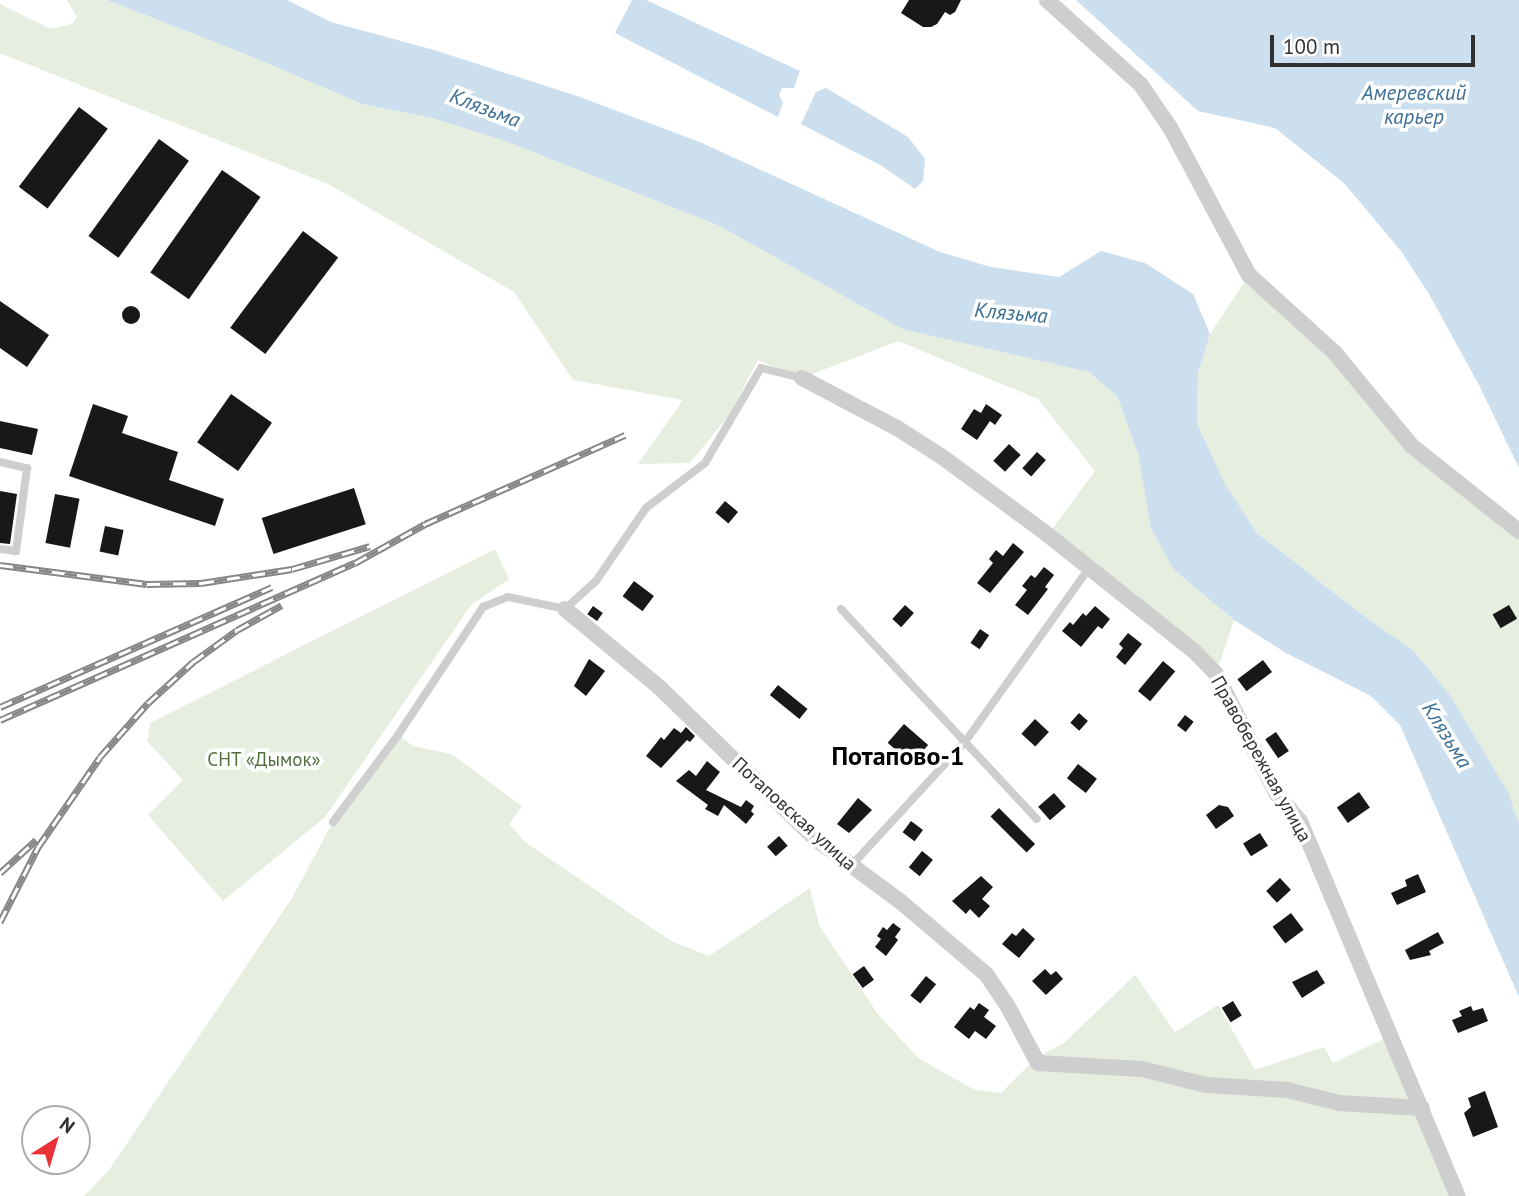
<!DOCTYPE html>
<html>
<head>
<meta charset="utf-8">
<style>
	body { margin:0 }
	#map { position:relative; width:1519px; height:1196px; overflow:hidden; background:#fff; font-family:"PT Sans",sans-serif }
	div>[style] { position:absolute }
	.green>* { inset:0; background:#e6eedf }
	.water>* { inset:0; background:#cbdfee }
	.building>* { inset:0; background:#181818; transform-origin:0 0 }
	.round { border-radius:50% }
	.lane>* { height:8px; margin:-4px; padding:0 4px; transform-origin:4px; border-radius:4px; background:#cecece }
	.street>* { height:16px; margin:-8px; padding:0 8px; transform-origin:8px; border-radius:8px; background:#cecece }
	.rail>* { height:7px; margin-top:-3.5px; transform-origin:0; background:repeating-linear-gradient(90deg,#fff 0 13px,#868686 0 26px); box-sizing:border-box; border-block:2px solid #868686 }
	span { translate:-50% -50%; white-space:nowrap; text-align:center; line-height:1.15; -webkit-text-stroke:7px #fff; paint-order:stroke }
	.street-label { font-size:19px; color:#313131 }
	.park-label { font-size:19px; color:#516e3d }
	.water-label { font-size:21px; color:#3c6f96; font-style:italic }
	.district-label { font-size:26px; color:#000; font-weight:700 }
	.north { position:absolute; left:21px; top:1105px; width:70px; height:70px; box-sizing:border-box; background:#fff; border:2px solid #adadad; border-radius:50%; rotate:37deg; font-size:19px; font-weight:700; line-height:28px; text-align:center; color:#313131 }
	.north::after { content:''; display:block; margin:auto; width:24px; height:32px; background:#e93237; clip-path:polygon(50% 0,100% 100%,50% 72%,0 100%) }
	.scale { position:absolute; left:1270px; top:35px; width:205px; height:32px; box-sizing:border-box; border:4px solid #313131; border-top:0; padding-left:9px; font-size:21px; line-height:24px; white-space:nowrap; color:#313131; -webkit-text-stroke:5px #fff; paint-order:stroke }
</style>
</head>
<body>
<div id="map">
	<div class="green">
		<div style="clip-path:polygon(67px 0,107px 0,250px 56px,362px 104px,432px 118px,505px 141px,720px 226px,902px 329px,1089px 372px,1117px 396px,1138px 454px,1151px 529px,1174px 570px,1234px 620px,1216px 674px,1048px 535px,1095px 471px,1038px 399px,898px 341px,802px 378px,758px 360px,729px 415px,690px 463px,638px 464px,683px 400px,573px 380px,514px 292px,328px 184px,0 53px,0 4px,51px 29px,72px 24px,77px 17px)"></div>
		<div style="clip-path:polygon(1249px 275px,1335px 353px,1412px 446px,1519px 531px,1519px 823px,1508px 792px,1450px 695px,1413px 650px,1368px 619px,1257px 533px,1225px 484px,1197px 423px,1198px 373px,1210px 334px)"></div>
		<div style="clip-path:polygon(495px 549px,509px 579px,471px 605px,325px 817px,223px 901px,148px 815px,183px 780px,147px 741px,150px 723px)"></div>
		<div style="clip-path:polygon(398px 735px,413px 746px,451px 754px,522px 806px,509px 824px,525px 842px,671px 941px,709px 956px,810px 888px,819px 925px,877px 1013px,918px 1058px,975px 1090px,1001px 1093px,1036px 1058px,1065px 1042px,1135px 975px,1175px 1032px,1218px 1005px,1255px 1070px,1324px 1047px,1333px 1063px,1392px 1035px,1458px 1196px,84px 1196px,109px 1170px,292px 898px,333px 822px)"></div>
	</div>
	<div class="water">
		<div style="clip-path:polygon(107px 0,287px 0,331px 22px,434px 50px,577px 96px,702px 143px,940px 252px,991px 267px,1059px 277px,1101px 251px,1145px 263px,1193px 294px,1210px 334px,1198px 373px,1197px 423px,1225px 484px,1257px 533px,1368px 619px,1413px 650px,1450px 695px,1508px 792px,1519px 823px,1519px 997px,1400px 725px,1371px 696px,1286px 653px,1234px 620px,1174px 570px,1151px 529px,1138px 454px,1117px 396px,1089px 372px,902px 329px,720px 226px,505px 141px,432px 118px,362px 104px,250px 56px)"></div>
		<div style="clip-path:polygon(632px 0,646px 0,800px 71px,794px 88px,782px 88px,779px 95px,783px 103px,778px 117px,615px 33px)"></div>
		<div style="clip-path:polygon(1076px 0,1519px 0,1519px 468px,1479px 385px,1429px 294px,1401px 251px,1344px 183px,1275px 128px,1198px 111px)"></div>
		<div style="clip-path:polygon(826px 88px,908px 137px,925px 159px,923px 181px,915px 189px,882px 166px,801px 124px,816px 92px)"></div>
	</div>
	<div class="building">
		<div style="clip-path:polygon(909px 0,961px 0,955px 12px,950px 15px,945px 12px,937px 24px,931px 27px,923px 27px,901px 13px)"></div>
		<div style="left:79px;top:107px;width:36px;height:100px;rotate:37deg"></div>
		<div style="left:159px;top:139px;width:37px;height:120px;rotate:36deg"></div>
		<div style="left:222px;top:170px;width:47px;height:125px;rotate:35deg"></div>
		<div style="left:303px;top:231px;width:44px;height:121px;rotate:37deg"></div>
		<div style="clip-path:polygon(0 301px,49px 335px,27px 367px,0 348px)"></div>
		<div class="round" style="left:122px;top:306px;width:18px;height:18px"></div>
		<div style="left:231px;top:394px;width:50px;height:59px;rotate:35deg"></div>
		<div style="clip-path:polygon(93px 404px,128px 416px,122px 433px,178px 452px,169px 480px,224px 499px,215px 526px,69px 476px)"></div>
		<div style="clip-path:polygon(986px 404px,1002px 415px,995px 425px,990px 421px,977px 440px,961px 429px,974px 409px,981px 413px)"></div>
		<div style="clip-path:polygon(0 421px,38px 429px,32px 455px,0 448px)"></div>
		<div style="left:1009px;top:444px;width:16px;height:23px;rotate:43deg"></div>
		<div style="left:1037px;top:452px;width:12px;height:22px;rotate:42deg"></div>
		<div style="left:354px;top:488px;width:38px;height:97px;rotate:72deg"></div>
		<div style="clip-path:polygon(0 491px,17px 494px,10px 544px,0 543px)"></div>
		<div style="left:55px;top:494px;width:25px;height:50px;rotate:11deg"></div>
		<div style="left:725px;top:501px;width:17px;height:15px;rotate:40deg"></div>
		<div style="left:105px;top:526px;width:19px;height:26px;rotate:12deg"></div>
		<div style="clip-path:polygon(1013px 543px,1024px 552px,990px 593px,977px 583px,993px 563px,989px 559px,996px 550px,1003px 556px)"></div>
		<div style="clip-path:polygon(1044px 567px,1054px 575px,1045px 587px,1048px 589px,1028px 615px,1015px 605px,1027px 590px,1022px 586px,1031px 575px,1035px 578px)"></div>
		<div style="left:634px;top:581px;width:25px;height:19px;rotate:37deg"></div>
		<div style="left:905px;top:605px;width:12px;height:19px;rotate:42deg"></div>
		<div style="left:1509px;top:605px;width:16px;height:19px;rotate:60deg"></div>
		<div style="left:593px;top:606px;width:12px;height:10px;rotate:35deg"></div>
		<div style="clip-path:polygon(1095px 606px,1110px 619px,1102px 629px,1098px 626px,1081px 647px,1062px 631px,1070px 622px,1073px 625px,1083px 613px,1086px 616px)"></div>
		<div style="left:980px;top:629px;width:11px;height:17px;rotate:34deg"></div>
		<div style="clip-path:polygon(1128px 633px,1142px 644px,1125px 665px,1116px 657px,1123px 648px,1119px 644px)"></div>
		<div style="clip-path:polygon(589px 659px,605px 671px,586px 696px,574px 686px)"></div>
		<div style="left:1263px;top:660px;width:15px;height:32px;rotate:53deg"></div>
		<div style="left:1163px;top:661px;width:16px;height:39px;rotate:40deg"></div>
		<div style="left:778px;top:685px;width:38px;height:13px;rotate:39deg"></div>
		<div style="left:1079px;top:713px;width:12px;height:13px;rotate:42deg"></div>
		<div style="left:1185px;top:715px;width:11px;height:13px;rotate:38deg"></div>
		<div style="left:1035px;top:719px;width:19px;height:20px;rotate:43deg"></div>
		<div style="left:904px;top:724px;width:32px;height:25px;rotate:41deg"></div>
		<div style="clip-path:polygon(686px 727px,695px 736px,690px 742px,687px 740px,661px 768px,646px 756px,661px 737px,664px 740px,674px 728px,681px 733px)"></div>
		<div style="left:1276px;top:732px;width:23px;height:13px;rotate:56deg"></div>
		<div style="clip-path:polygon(707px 761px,720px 772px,706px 790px,741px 807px,746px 800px,754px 806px,751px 811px,754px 814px,746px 824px,724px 805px,718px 816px,705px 809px,708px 805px,676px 781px,689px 770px,696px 776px)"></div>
		<div style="left:1078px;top:764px;width:24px;height:18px;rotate:38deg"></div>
		<div style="left:1359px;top:792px;width:19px;height:27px;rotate:55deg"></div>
		<div style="left:1054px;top:793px;width:18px;height:21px;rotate:49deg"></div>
		<div style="clip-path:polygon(858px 798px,872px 810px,849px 833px,837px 824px)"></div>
		<div style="clip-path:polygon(1219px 805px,1228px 807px,1234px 816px,1216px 829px,1206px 815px)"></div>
		<div style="left:999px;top:808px;width:51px;height:12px;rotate:45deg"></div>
		<div style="left:911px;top:821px;width:15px;height:14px;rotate:37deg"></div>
		<div style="left:1260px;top:833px;width:15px;height:20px;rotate:58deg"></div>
		<div style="left:779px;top:836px;width:13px;height:16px;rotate:48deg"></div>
		<div style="left:922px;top:851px;width:14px;height:21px;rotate:39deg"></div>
		<div style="clip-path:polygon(1418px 874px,1426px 892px,1397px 905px,1391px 893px,1407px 886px,1405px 880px)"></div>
		<div style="clip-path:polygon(981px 876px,993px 887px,982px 899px,990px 906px,979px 918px,970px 909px,966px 914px,952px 901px)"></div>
		<div style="left:1280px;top:878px;width:16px;height:19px;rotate:47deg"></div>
		<div style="left:1291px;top:913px;width:21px;height:23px;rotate:53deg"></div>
		<div style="clip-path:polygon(893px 923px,901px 929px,895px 937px,898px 940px,886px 956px,875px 947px,881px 939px,877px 936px,883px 927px,887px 930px)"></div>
		<div style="clip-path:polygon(1023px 928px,1035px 939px,1019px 958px,1002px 944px,1012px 933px,1016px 936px)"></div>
		<div style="clip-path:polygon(1438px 932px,1444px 943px,1429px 951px,1431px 955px,1410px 960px,1405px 950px)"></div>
		<div style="left:864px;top:966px;width:17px;height:14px;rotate:54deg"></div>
		<div style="clip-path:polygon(1045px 969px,1051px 975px,1056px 971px,1063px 979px,1046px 995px,1032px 981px)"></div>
		<div style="clip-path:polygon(1317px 970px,1325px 983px,1302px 998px,1292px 982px)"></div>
		<div style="left:926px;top:976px;width:13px;height:25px;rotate:39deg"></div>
		<div style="left:1233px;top:1001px;width:17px;height:13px;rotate:59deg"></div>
		<div style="clip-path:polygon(979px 1003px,989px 1010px,984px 1017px,996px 1026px,986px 1039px,975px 1031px,969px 1039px,954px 1027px,970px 1007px,974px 1010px)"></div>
		<div style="clip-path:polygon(1471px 1006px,1473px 1011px,1483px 1008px,1488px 1021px,1458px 1033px,1452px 1020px,1462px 1016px,1459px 1011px)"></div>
		<div style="clip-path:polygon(1485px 1091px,1498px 1127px,1473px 1137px,1464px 1113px,1471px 1107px,1468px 1098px)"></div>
	</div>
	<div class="lane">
		<div style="left:0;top:462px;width:28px;rotate:13deg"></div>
		<div style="left:27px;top:468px;width:84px;rotate:97.5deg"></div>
		<div style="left:16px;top:551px;width:16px;rotate:-173deg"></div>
		<div style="left:841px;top:609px;width:287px;rotate:47deg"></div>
		<div style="left:333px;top:822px;width:109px;rotate:-53.2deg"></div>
		<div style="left:398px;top:735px;width:154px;rotate:-56.4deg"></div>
		<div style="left:483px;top:607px;width:27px;rotate:-22deg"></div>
		<div style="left:508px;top:597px;width:58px;rotate:11.9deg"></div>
		<div style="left:565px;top:609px;width:42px;rotate:-42.1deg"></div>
		<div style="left:596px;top:581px;width:88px;rotate:-55.6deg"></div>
		<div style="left:646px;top:508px;width:74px;rotate:-37.3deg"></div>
		<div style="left:705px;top:463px;width:110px;rotate:-59.5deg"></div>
		<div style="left:761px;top:368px;width:42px;rotate:13.7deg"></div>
		<div style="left:851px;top:866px;width:168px;rotate:-47.4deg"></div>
		<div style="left:965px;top:742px;width:214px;rotate:-54.5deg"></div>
	</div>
	<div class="street">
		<div style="left:1047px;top:0;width:127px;rotate:42.1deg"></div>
		<div style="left:1141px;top:85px;width:53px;rotate:55.7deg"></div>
		<div style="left:1171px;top:129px;width:166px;rotate:61.9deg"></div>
		<div style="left:1249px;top:275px;width:116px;rotate:42.2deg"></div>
		<div style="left:1335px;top:353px;width:121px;rotate:50.4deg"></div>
		<div style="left:1412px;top:446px;width:137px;rotate:38.5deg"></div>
		<div style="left:802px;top:378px;width:107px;rotate:27.8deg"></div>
		<div style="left:897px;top:428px;width:52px;rotate:32.5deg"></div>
		<div style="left:941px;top:456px;width:133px;rotate:36.4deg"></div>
		<div style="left:1048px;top:535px;width:186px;rotate:38.5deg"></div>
		<div style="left:1194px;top:651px;width:32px;rotate:46deg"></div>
		<div style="left:1216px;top:674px;width:135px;rotate:63.1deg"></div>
		<div style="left:1277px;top:794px;width:35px;rotate:50deg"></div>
		<div style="left:1300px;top:821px;width:407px;rotate:67.2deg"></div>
		<div style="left:565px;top:609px;width:124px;rotate:39.7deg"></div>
		<div style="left:660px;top:688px;width:219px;rotate:44.1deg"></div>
		<div style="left:817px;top:840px;width:104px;rotate:36.4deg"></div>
		<div style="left:901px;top:902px;width:111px;rotate:40.3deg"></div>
		<div style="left:986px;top:974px;width:37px;rotate:56deg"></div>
		<div style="left:1007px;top:1005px;width:66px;rotate:61.9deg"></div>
		<div style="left:1038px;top:1063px;width:104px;rotate:3.3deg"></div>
		<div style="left:1142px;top:1069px;width:66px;rotate:14deg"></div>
		<div style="left:1206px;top:1085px;width:81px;rotate:3.5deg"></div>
		<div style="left:1287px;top:1090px;width:54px;rotate:14deg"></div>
		<div style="left:1339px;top:1103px;width:83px;rotate:3.4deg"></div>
	</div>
	<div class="rail">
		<div style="left:0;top:565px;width:148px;rotate:7.4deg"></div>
		<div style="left:147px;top:584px;width:54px;rotate:-1.1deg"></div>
		<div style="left:201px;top:583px;width:92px;rotate:-8.7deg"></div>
		<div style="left:292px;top:569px;width:81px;rotate:-16.4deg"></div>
		<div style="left:0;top:707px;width:297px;rotate:-23.8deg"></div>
		<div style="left:0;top:720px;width:388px;rotate:-23.9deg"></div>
		<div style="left:355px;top:563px;width:80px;rotate:-29.1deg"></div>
		<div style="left:425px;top:524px;width:219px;rotate:-24deg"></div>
		<div style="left:0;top:873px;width:49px;rotate:-42.5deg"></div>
		<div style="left:0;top:922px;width:84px;rotate:-63.1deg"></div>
		<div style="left:38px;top:847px;width:109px;rotate:-55.4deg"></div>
		<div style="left:100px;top:757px;width:72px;rotate:-48.4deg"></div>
		<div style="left:148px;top:703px;width:61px;rotate:-42.3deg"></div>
		<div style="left:193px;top:662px;width:54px;rotate:-36deg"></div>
		<div style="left:237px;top:630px;width:51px;rotate:-29.1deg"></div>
	</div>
	<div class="street-label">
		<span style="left:1261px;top:759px;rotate:61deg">Правобережная улица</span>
		<span style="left:794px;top:814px;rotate:42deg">Потаповская улица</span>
	</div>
	<div class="park-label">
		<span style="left:264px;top:760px">СНТ «Дымок»</span>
	</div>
	<div class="water-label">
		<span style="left:1414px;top:105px">Амеревский<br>карьер</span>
		<span style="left:485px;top:108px;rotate:21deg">Клязьма</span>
		<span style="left:1011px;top:313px;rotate:5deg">Клязьма</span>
		<span style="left:1447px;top:735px;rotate:58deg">Клязьма</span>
	</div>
	<div class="district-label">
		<span style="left:898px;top:756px">Потапово-1</span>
	</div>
	<div class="north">N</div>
	<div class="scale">100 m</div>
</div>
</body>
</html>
